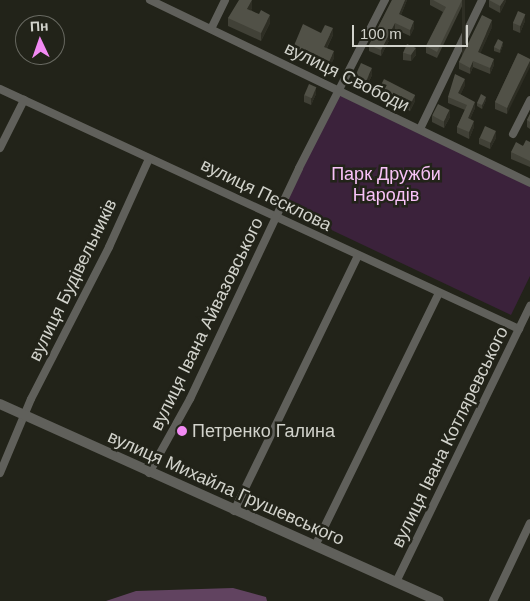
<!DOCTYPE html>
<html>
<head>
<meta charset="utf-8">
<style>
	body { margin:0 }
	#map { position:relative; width:530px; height:601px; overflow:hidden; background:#222319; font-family:Helvetica,sans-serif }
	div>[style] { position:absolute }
	.green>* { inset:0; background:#3b223b }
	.water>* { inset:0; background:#614360 }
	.minor>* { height:8px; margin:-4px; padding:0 4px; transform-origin:4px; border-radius:4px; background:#60605b }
	.tertiary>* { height:10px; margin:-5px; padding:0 5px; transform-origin:5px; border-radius:5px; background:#60605b }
	.wall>* { inset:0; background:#414137 }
	.shaded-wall>* { inset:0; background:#2e2e24; transform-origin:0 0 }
	.building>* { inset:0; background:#515147; transform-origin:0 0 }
	.dots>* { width:14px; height:14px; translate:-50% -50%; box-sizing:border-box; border:2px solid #222319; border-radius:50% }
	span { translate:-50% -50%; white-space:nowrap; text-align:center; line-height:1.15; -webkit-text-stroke:5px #222319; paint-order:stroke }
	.street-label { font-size:18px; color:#d2d3cc }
	.park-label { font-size:18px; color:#f8c2f7 }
	.poi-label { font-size:18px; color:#d2d3cc }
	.left { translate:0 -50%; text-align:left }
	.north { position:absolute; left:15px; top:15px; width:50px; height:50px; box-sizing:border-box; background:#222319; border:1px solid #686961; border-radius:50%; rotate:357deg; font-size:14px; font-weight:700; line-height:20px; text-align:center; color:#d2d3cc }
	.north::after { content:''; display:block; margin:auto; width:18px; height:22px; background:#f28af3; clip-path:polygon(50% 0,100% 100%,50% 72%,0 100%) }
	.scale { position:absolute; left:352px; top:25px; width:116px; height:22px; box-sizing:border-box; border:2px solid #d2d3cc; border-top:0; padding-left:6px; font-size:15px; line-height:18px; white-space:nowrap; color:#d2d3cc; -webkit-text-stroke:4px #222319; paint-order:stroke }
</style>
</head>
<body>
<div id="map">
	<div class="green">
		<div style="clip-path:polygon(340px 92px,530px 183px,530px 276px,511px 315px,283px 207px)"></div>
	</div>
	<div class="water">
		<div style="clip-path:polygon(233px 588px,266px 597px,267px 601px,106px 601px,136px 591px)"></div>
	</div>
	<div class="minor">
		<div style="left:150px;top:0;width:422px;rotate:25.7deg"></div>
		<div style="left:211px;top:29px;width:32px;rotate:-64deg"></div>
		<div style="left:0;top:89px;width:572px;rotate:24.82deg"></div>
		<div style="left:420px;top:129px;width:143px;rotate:-64.3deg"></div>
		<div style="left:513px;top:134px;width:38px;rotate:-63deg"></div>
		<div style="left:0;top:148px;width:54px;rotate:-63.4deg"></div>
		<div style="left:0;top:473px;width:80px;rotate:-67.3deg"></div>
		<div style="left:31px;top:399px;width:171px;rotate:-62.8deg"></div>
		<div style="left:109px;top:247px;width:97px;rotate:-65.6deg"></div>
		<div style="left:149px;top:473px;width:85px;rotate:-61deg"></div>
		<div style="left:190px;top:399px;width:255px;rotate:-64.7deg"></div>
		<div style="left:299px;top:168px;width:189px;rotate:-62.9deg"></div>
		<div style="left:234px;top:511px;width:284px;rotate:-64.1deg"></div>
		<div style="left:315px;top:546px;width:282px;rotate:-63.9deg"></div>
		<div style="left:397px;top:580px;width:305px;rotate:-64.1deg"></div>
		<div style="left:493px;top:601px;width:86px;rotate:-64.6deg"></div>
	</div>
	<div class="tertiary">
		<div style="left:0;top:404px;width:481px;rotate:24.2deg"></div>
	</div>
	<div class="wall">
		<div style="clip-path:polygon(392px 0,407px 0,401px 15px,414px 28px,410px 36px,395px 29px,381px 56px,369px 51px,369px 45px)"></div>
		<div style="clip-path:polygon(430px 0,465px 0,437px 58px,426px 53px,426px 46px,443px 12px,430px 5px)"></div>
		<div style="clip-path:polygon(489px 0,506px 0,506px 1px,500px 13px,489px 7px)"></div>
		<div style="clip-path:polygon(252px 8px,251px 10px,270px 23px,261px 41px,228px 26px,228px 18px)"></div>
		<div style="clip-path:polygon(525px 21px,520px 33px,513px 30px,513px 23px)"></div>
		<div style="clip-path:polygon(492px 27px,480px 53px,494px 65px,490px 74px,473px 67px,470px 74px,459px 69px,459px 62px)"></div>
		<div style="clip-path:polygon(321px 33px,333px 35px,327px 48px,334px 58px,328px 70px,293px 55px,293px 48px)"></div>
		<div style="clip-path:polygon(503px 45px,500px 53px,494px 51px,494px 47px)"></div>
		<div style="clip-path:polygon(403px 53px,416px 55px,411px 61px,403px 60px)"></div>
		<div style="clip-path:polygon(518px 53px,507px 114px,495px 109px,495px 102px)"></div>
		<div style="clip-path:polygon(372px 75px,366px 88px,355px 84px,355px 77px)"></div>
		<div style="clip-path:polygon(465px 85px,460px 95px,475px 108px,470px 119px,474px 127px,469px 139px,457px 133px,457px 127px,465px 110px,448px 103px,448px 97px)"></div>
		<div style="clip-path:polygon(379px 88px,415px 101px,410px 111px,379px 94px)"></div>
		<div style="clip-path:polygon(316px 94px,311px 105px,304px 102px,304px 95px)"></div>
		<div style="clip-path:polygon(486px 100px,482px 109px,477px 106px,477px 103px)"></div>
		<div style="clip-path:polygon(530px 114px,530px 129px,527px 127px,527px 120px)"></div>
		<div style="clip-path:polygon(432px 116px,450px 117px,444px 128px,432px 122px)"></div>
		<div style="clip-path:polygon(479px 138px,496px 138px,490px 149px,479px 144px)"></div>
		<div style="clip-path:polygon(530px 142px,530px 167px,511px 159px,511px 152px)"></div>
	</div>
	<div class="shaded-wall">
		<div style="clip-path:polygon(252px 0,252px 8px,247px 17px,247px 9px)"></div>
		<div style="clip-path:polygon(405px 0,407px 0,399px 20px,399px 14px)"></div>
		<div style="left:462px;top:0;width:3px;height:58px"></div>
		<div style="clip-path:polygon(504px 0,506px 0,506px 1px,500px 13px,500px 6px)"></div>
		<div style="clip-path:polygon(525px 14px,525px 21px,520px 33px,520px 26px)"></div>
		<div style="clip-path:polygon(270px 15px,270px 23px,261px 41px,261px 33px)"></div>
		<div style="clip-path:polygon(492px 20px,492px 27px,478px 59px,478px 52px)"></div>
		<div style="clip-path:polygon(414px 21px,414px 28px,410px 36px,410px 30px)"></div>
		<div style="clip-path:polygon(395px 23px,395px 29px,381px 56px,381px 50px)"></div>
		<div style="clip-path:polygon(333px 28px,333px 35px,324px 53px,324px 47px)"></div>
		<div style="clip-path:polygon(503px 42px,503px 45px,500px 53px,500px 50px)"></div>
		<div style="clip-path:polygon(416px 48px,416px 55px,411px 61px,411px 55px)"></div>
		<div style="clip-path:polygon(334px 51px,334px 58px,328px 70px,328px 64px)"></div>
		<div style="clip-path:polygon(494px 59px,494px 65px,490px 74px,490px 68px)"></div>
		<div style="clip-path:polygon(473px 61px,473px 67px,470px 74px,470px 68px)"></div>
		<div style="clip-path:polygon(530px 61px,530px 67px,507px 114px,507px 108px)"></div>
		<div style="clip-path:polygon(372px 68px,372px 75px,366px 88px,366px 82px)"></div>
		<div style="clip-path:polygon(465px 79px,465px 85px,458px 100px,458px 93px)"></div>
		<div style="clip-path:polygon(316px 87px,316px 94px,311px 105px,311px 98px)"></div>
		<div style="clip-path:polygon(415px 95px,415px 101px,410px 111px,410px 105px)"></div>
		<div style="clip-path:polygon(486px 97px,486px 100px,482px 109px,482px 105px)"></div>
		<div style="clip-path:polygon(475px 102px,475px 108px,468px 124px,468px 118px)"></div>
		<div style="clip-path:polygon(450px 110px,450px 117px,444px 128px,444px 121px)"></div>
		<div style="clip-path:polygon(474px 121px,474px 127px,469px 139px,469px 132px)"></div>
		<div style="clip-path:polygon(496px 131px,496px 138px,490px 149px,490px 143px)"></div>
	</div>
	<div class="building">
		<div style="clip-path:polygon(239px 0,252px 0,247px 9px,259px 14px,261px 10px,270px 15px,261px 33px,228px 18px)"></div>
		<div style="clip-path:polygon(392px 0,405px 0,399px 14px,414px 21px,410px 30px,395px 23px,381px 50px,369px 45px)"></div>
		<div style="clip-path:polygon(433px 0,462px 0,437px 52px,426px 46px,446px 7px)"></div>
		<div style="clip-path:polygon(489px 0,504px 0,500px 6px)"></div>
		<div style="left:518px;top:11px;width:8px;height:13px;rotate:23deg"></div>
		<div style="clip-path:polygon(482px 15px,492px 20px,478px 52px,494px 59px,490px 68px,473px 61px,470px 68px,459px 62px)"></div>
		<div style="clip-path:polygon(303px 24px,321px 33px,325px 25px,333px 28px,324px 47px,334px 51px,328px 64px,293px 48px)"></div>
		<div style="clip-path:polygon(498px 39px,503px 42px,500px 50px,494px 47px)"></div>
		<div style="clip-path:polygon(407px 44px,416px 48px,411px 55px,403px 53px)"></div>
		<div style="clip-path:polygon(518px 53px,530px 59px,530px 61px,507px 108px,495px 102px)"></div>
		<div style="left:361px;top:63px;width:12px;height:15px;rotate:24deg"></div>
		<div style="clip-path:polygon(455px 74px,465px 79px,458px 93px,475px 102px,468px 118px,474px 121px,469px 132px,457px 127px,467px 105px,448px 97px)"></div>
		<div style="left:384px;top:79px;width:35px;height:10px;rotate:27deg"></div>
		<div style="left:309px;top:84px;width:8px;height:12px;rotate:23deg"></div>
		<div style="clip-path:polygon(481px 94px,486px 97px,482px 105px,477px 103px)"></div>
		<div style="left:438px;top:104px;width:13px;height:13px;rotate:27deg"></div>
		<div style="clip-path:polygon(530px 114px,530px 122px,527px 120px)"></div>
		<div style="left:485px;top:126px;width:12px;height:13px;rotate:24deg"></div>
		<div style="clip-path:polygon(526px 140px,530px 142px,530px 161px,511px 152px,516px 142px,523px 146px)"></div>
	</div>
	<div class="dots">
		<div style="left:182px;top:431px;background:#f28af3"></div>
	</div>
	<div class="street-label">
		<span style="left:347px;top:77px;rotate:26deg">вулиця Свободи</span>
		<span style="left:266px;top:195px;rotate:26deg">вулиця Пєсклова</span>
		<span style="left:73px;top:280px;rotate:-64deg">вулиця Будівельників</span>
		<span style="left:207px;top:324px;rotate:-64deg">вулиця Івана Айвазовського</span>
		<span style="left:450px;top:437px;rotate:-64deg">вулиця Івана Котляревського</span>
		<span style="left:226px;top:488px;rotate:24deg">вулиця Михайла Грушевського</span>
	</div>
	<div class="park-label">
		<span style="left:386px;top:185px">Парк Дружби<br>Народів</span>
	</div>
	<div class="poi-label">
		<span class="left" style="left:192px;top:431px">Петренко Галина</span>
	</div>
	<div class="north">Пн</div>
	<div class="scale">100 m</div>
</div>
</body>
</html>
